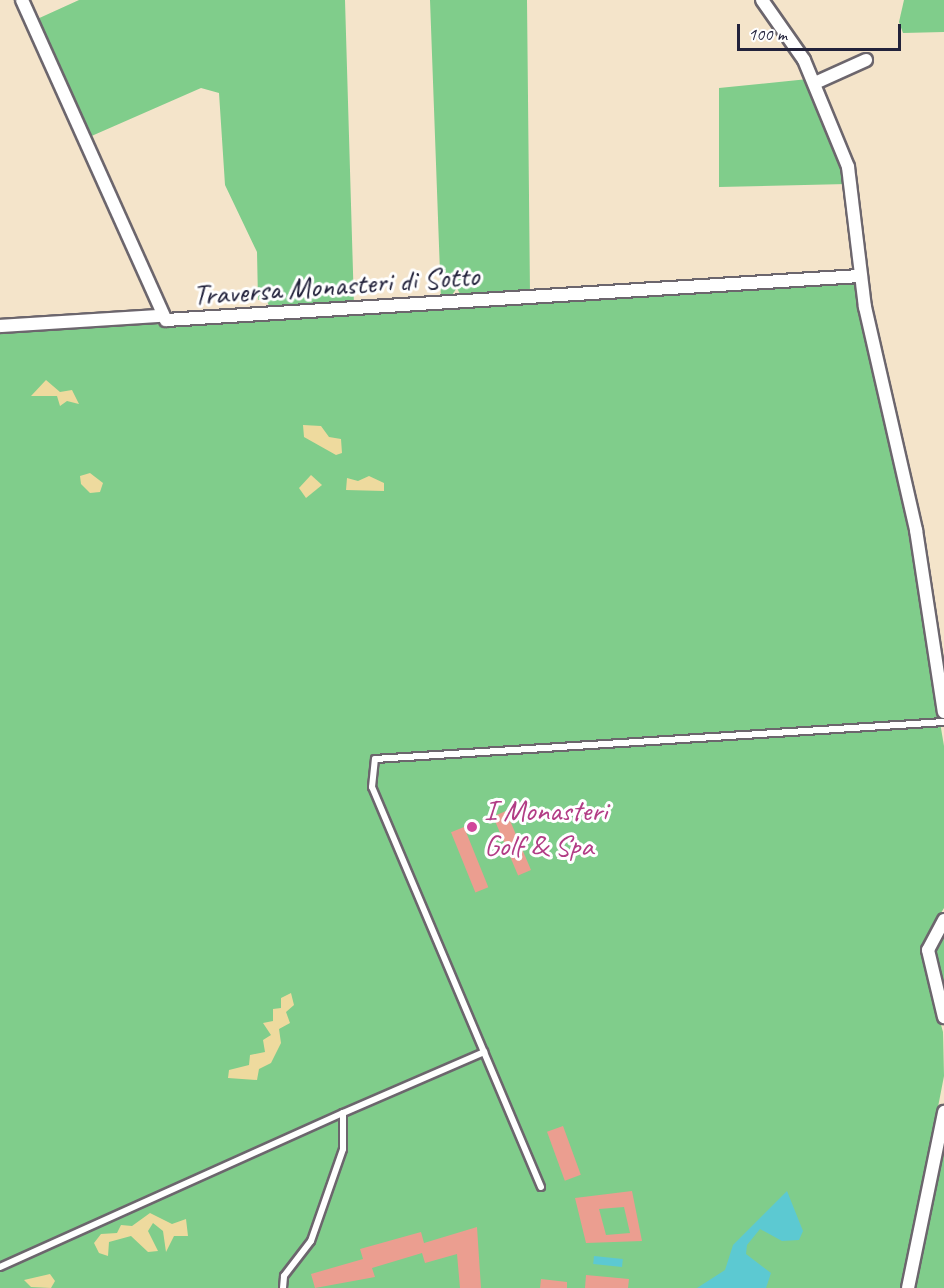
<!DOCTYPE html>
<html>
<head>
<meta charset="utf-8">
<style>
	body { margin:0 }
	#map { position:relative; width:944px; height:1288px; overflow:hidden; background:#f4e4ca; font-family:Caveat,sans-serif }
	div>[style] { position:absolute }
	.green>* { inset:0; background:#80cd8b }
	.sand>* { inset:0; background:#eeda9e }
	.water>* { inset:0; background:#5cc9d2; transform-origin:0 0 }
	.building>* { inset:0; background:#eb9e90; transform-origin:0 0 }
	.roads { filter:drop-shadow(2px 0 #6c666d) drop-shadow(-2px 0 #6c666d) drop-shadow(0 2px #6c666d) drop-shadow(0 -2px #6c666d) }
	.lane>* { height:6px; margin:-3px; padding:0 3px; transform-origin:3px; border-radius:3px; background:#fff }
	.street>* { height:12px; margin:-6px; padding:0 6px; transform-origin:6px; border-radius:6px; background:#fff }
	.dots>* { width:16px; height:16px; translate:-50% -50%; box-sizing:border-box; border:3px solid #fff; border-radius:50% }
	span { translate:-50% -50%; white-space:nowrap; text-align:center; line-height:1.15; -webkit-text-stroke:6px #fff; paint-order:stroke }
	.street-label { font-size:30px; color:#22223b }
	.hotel-label { font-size:30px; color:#b23c85 }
	.left { translate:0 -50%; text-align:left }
	.scale { position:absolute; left:737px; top:24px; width:164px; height:27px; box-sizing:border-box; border:3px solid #22223b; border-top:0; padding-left:8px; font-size:18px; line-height:21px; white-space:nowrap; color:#22223b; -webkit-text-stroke:4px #fff; paint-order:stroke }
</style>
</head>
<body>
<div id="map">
	<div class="green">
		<div style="clip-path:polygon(79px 0,345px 0,354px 306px,270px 308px,266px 299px,258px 300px,257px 252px,225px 185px,219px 93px,201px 88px,87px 138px,35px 20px)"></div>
		<div style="clip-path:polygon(430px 0,527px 0,530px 294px,462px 298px,457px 288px,449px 299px,441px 300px)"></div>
		<div style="clip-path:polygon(904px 0,944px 0,944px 32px,903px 33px,899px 22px)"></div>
		<div style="clip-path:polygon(808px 79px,823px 110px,820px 117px,827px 118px,838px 148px,847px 184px,719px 187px,719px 88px)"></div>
		<div style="clip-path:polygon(847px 281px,854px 285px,893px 443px,944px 746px,944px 908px,920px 948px,943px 1032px,944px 1076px,903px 1288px,0 1288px,0 334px,154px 322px,164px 328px)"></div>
		<div style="clip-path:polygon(944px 930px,944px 997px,934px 950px)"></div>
		<div style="clip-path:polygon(944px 1140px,944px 1288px,914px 1288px,935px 1187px)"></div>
	</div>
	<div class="sand">
		<div style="clip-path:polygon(46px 380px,60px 392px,72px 390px,79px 404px,67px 401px,60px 406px,57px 396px,31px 396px)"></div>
		<div style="clip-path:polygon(303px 425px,321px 426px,329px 437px,341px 439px,342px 453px,336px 455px,304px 437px)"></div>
		<div style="clip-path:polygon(90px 473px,103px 483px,100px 492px,90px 493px,81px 484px,80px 476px)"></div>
		<div style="clip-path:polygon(311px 475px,322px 485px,306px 498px,299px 488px)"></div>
		<div style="clip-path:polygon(369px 476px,384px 483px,384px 491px,346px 490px,347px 478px,358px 481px)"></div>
		<div style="clip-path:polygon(291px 993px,294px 1005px,286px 1012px,290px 1023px,279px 1029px,281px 1043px,271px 1063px,259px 1069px,257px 1080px,228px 1078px,229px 1070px,249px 1065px,250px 1055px,265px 1052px,263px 1040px,271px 1035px,263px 1023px,273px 1021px,273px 1009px,281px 1008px,281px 998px)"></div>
		<div style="clip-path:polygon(150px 1213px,172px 1224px,186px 1219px,188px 1236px,174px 1236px,166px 1252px,163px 1231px,153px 1223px,148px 1231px,158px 1251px,148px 1252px,131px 1236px,109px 1242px,108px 1256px,99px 1253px,94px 1243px,101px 1234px,117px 1233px,121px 1225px,132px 1226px)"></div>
		<div style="clip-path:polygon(50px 1274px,55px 1281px,51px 1288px,31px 1287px,24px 1280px)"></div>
	</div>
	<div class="water">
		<div style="clip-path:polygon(787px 1191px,803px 1231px,799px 1240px,782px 1241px,760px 1229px,747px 1245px,746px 1254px,771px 1273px,766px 1288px,697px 1288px,725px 1270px,733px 1245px)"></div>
		<div style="left:594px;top:1256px;width:29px;height:8px;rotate:6deg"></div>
	</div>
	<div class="building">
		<div style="left:506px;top:811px;width:64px;height:14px;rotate:67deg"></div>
		<div style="left:464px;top:827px;width:65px;height:14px;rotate:68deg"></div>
		<div style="left:563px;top:1126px;width:52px;height:17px;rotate:70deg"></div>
		<div style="clip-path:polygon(evenodd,632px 1191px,642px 1241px,586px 1243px,575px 1198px,632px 1191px,624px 1207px,630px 1233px,606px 1235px,599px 1209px,624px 1207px)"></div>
		<div style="clip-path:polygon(477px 1227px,481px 1288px,460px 1288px,457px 1254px,425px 1263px,422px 1253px,372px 1268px,375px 1277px,315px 1288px,311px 1274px,363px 1259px,360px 1249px,421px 1232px,424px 1243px)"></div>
		<div style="clip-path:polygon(586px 1275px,629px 1279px,628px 1288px,585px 1288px)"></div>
		<div style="clip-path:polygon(541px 1279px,567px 1282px,567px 1288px,540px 1288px)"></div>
	</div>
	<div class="roads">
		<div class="lane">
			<div style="left:541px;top:1187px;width:434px;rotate:-112.9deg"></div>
			<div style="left:372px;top:787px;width:28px;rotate:-84deg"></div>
			<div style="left:375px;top:759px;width:570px;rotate:-3.72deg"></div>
			<div style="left:0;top:1267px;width:376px;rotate:-24.2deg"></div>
			<div style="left:283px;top:1288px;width:12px;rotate:-85deg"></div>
			<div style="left:284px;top:1276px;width:44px;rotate:-52.4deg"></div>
			<div style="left:311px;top:1241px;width:97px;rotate:-70.8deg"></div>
			<div style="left:343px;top:1149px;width:36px;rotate:-90deg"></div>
			<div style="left:343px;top:1113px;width:154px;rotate:-23.4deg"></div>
		</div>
		<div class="street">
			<div style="left:22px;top:0;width:351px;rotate:65.8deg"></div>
			<div style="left:166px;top:320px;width:695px;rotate:-3.63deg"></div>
			<div style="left:762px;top:0;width:73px;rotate:55deg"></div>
			<div style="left:804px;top:60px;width:116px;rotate:67.6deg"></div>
			<div style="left:848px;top:167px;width:141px;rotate:83.1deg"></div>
			<div style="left:865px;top:307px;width:229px;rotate:77.1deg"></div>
			<div style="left:916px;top:530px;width:184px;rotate:81.3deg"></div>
			<div style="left:815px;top:83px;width:56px;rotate:-24.3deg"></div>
			<div style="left:0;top:326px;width:160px;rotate:-3.6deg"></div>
			<div style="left:944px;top:920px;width:34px;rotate:118deg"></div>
			<div style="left:928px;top:950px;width:69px;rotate:76.6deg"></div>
			<div style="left:908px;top:1288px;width:180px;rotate:-78.4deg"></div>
		</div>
	</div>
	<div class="dots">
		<div style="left:472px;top:827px;background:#d1479c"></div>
	</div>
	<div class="street-label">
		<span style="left:336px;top:285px;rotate:-4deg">Traversa Monasteri di Sotto</span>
	</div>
	<div class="hotel-label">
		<span class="left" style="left:484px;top:827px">I Monasteri<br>Golf &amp; Spa</span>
	</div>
	<div class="scale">100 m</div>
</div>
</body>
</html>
